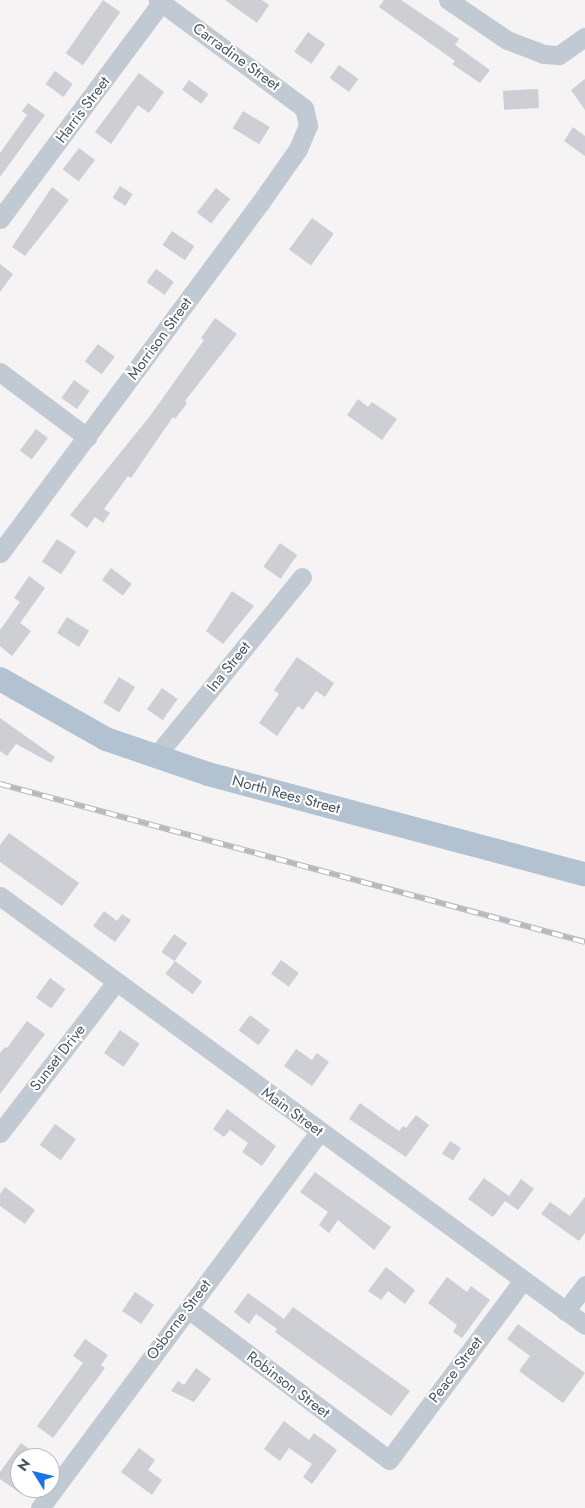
<!DOCTYPE html>
<html>
<head>
<meta charset="utf-8">
<style>
	body { margin:0 }
	#map { position:relative; width:585px; height:1508px; overflow:hidden; background:#f5f3f3; font-family:Jost,sans-serif }
	div>[style] { position:absolute }
	.building>* { inset:0; background:#cdcfd5; transform-origin:0 0 }
	.minor>* { height:19px; margin:-9.5px; padding:0 9.5px; transform-origin:9.5px; border-radius:9.5px; background:#c1cad2 }
	.major>* { height:24px; margin:-12px; padding:0 12px; transform-origin:12px; border-radius:12px; background:#b3c2d1 }
	.rail>* { height:5.5px; margin-top:-2.75px; transform-origin:0; background:repeating-linear-gradient(90deg,#fff 0 11px,#b5b8bd 0 22px); box-sizing:border-box; border-block:1px solid #b5b8bd }
	span { translate:-50% -50%; white-space:nowrap; text-align:center; line-height:1.15; -webkit-text-stroke:4px #fff; paint-order:stroke }
	.street-label { font-size:15px; color:#4a5661 }
	.north { position:absolute; left:10px; top:1448px; width:50px; height:50px; box-sizing:border-box; background:#fff; border:1px solid #b7bbc0; border-radius:50%; rotate:306deg; font-size:14px; font-weight:700; line-height:20px; text-align:center; color:#4a5661 }
	.north::after { content:''; display:block; margin:auto; width:18px; height:22px; background:#1a73e8; clip-path:polygon(50% 0,100% 100%,50% 72%,0 100%) }
</style>
</head>
<body>
<div id="map">
	<div class="building">
		<div style="left:103px;top:0;width:21px;height:65px;rotate:35deg"></div>
		<div style="clip-path:polygon(225px 0,262px 0,269px 5px,257px 23px)"></div>
		<div style="clip-path:polygon(384px 0,401px 0,459px 39px,455px 45px,490px 70px,480px 83px,452px 64px,455px 61px,379px 7px)"></div>
		<div style="left:308px;top:32px;width:21px;height:24px;rotate:35deg"></div>
		<div style="left:339px;top:65px;width:24px;height:16px;rotate:36deg"></div>
		<div style="left:55px;top:71px;width:22px;height:16px;rotate:36deg"></div>
		<div style="clip-path:polygon(139px 73px,164px 92px,149px 113px,138px 105px,111px 144px,95px 132px)"></div>
		<div style="clip-path:polygon(585px 79px,585px 110px,571px 90px)"></div>
		<div style="left:189px;top:80px;width:24px;height:12px;rotate:36deg"></div>
		<div style="left:538px;top:89px;width:19px;height:35px;rotate:87deg"></div>
		<div style="clip-path:polygon(28px 103px,45px 115px,0 177px,0 153px,27px 115px,22px 111px)"></div>
		<div style="left:243px;top:111px;width:31px;height:20px;rotate:31deg"></div>
		<div style="clip-path:polygon(573px 127px,585px 136px,585px 156px,564px 141px)"></div>
		<div style="left:79px;top:148px;width:20px;height:27px;rotate:37deg"></div>
		<div style="left:120px;top:186px;width:15px;height:14px;rotate:32deg"></div>
		<div style="clip-path:polygon(52px 187px,69px 200px,25px 256px,12px 247px)"></div>
		<div style="left:216px;top:188px;width:18px;height:31px;rotate:38deg"></div>
		<div style="left:312px;top:218px;width:27px;height:39px;rotate:36deg"></div>
		<div style="left:172px;top:231px;width:27px;height:17px;rotate:34deg"></div>
		<div style="clip-path:polygon(0 264px,13px 274px,0 292px)"></div>
		<div style="left:156px;top:269px;width:22px;height:16px;rotate:36deg"></div>
		<div style="clip-path:polygon(215px 318px,237px 334px,185px 401px,187px 403px,175px 419px,173px 417px,131px 478px,128px 476px,104px 509px,110px 513px,103px 523px,95px 517px,87px 528px,70px 515px,150px 416px,204px 340px,201px 338px)"></div>
		<div style="left:98px;top:344px;width:21px;height:22px;rotate:37deg"></div>
		<div style="left:74px;top:380px;width:19px;height:22px;rotate:35deg"></div>
		<div style="clip-path:polygon(358px 399px,368px 407px,372px 402px,397px 419px,382px 440px,347px 415px)"></div>
		<div style="left:36px;top:429px;width:15px;height:27px;rotate:37deg"></div>
		<div style="left:57px;top:539px;width:23px;height:27px;rotate:34deg"></div>
		<div style="left:280px;top:543px;width:21px;height:29px;rotate:35deg"></div>
		<div style="left:111px;top:568px;width:26px;height:15px;rotate:37deg"></div>
		<div style="clip-path:polygon(29px 576px,45px 588px,20px 623px,31px 631px,12px 656px,0 646px,0 630px,20px 602px,14px 598px)"></div>
		<div style="clip-path:polygon(232px 591px,254px 606px,223px 644px,206px 631px)"></div>
		<div style="left:67px;top:617px;width:26px;height:19px;rotate:32deg"></div>
		<div style="clip-path:polygon(297px 657px,334px 683px,325px 697px,316px 691px,303px 710px,298px 706px,277px 736px,259px 723px,279px 694px,274px 690px)"></div>
		<div style="left:119px;top:677px;width:19px;height:30px;rotate:32deg"></div>
		<div style="left:162px;top:688px;width:19px;height:26px;rotate:35deg"></div>
		<div style="clip-path:polygon(0 718px,55px 757px,51px 763px,16px 744px,7px 756px,0 751px)"></div>
		<div style="clip-path:polygon(9px 833px,79px 883px,62px 906px,0 862px,0 845px)"></div>
		<div style="clip-path:polygon(104px 911px,117px 921px,122px 914px,131px 920px,115px 942px,93px 926px)"></div>
		<div style="left:174px;top:934px;width:16px;height:22px;rotate:35deg"></div>
		<div style="left:281px;top:960px;width:22px;height:17px;rotate:36deg"></div>
		<div style="left:175px;top:961px;width:34px;height:16px;rotate:37deg"></div>
		<div style="left:50px;top:978px;width:19px;height:24px;rotate:36deg"></div>
		<div style="left:250px;top:1015px;width:25px;height:19px;rotate:37deg"></div>
		<div style="clip-path:polygon(27px 1021px,45px 1034px,0 1094px,0 1053px,5px 1047px,7px 1048px)"></div>
		<div style="left:120px;top:1030px;width:24px;height:28px;rotate:35deg"></div>
		<div style="clip-path:polygon(296px 1049px,312px 1060px,317px 1053px,329px 1062px,312px 1086px,284px 1066px)"></div>
		<div style="clip-path:polygon(360px 1103px,399px 1131px,403px 1126px,406px 1128px,416px 1115px,429px 1125px,406px 1157px,349px 1119px)"></div>
		<div style="clip-path:polygon(227px 1109px,276px 1146px,262px 1166px,242px 1152px,248px 1143px,230px 1130px,224px 1137px,213px 1129px)"></div>
		<div style="left:55px;top:1124px;width:26px;height:26px;rotate:36deg"></div>
		<div style="left:450px;top:1141px;width:13px;height:15px;rotate:32deg"></div>
		<div style="clip-path:polygon(315px 1172px,391px 1227px,374px 1250px,338px 1220px,329px 1233px,319px 1225px,328px 1212px,300px 1192px)"></div>
		<div style="clip-path:polygon(484px 1178px,509px 1196px,521px 1179px,534px 1189px,518px 1210px,505px 1201px,493px 1217px,468px 1199px)"></div>
		<div style="clip-path:polygon(5px 1187px,35px 1210px,25px 1224px,0 1206px,0 1194px)"></div>
		<div style="clip-path:polygon(585px 1197px,585px 1233px,579px 1241px,541px 1214px,550px 1202px,570px 1216px)"></div>
		<div style="clip-path:polygon(386px 1267px,415px 1290px,405px 1304px,388px 1291px,381px 1300px,368px 1291px)"></div>
		<div style="clip-path:polygon(447px 1277px,467px 1292px,471px 1286px,490px 1300px,462px 1338px,453px 1332px,457px 1325px,428px 1303px)"></div>
		<div style="left:135px;top:1292px;width:23px;height:23px;rotate:34deg"></div>
		<div style="clip-path:polygon(248px 1293px,284px 1319px,293px 1307px,410px 1391px,391px 1416px,275px 1332px,277px 1329px,256px 1314px,249px 1324px,234px 1312px)"></div>
		<div style="clip-path:polygon(518px 1324px,585px 1373px,563px 1403px,519px 1371px,530px 1356px,507px 1339px)"></div>
		<div style="clip-path:polygon(85px 1339px,108px 1355px,101px 1365px,105px 1368px,53px 1438px,37px 1426px,83px 1363px,73px 1356px)"></div>
		<div style="clip-path:polygon(196px 1368px,211px 1379px,194px 1402px,171px 1391px,178px 1381px,184px 1385px)"></div>
		<div style="clip-path:polygon(284px 1421px,309px 1440px,314px 1433px,337px 1450px,312px 1484px,303px 1477px,312px 1464px,289px 1448px,280px 1461px,264px 1449px)"></div>
		<div style="clip-path:polygon(21px 1443px,41px 1458px,20px 1458px,20px 1493px,0 1479px,0 1472px)"></div>
		<div style="clip-path:polygon(139px 1448px,155px 1460px,148px 1470px,162px 1480px,152px 1495px,121px 1472px)"></div>
	</div>
	<div class="minor">
		<div style="left:448px;top:0;width:71px;rotate:34.1deg"></div>
		<div style="left:507px;top:40px;width:39px;rotate:21deg"></div>
		<div style="left:543px;top:54px;width:16px;rotate:4deg"></div>
		<div style="left:559px;top:55px;width:32px;rotate:-35deg"></div>
		<div style="left:0;top:219px;width:273px;rotate:-53.3deg"></div>
		<div style="left:0;top:372px;width:109px;rotate:36.8deg"></div>
		<div style="left:0;top:553px;width:436px;rotate:-53.4deg"></div>
		<div style="left:260px;top:203px;width:66px;rotate:-54.9deg"></div>
		<div style="left:298px;top:149px;width:26px;rotate:-67deg"></div>
		<div style="left:308px;top:125px;width:17px;rotate:-103deg"></div>
		<div style="left:304px;top:108px;width:182px;rotate:-143.5deg"></div>
		<div style="left:156px;top:756px;width:231px;rotate:-50.8deg"></div>
		<div style="left:0;top:896px;width:725px;rotate:36.25deg"></div>
		<div style="left:0;top:1133px;width:190px;rotate:-52.5deg"></div>
		<div style="left:188px;top:1309px;width:251px;rotate:36.9deg"></div>
		<div style="left:389px;top:1460px;width:224px;rotate:-53.3deg"></div>
		<div style="left:565px;top:1311px;width:33px;rotate:-52deg"></div>
		<div style="left:40px;top:1508px;width:468px;rotate:-53.4deg"></div>
	</div>
	<div class="major">
		<div style="left:0;top:679px;width:122px;rotate:29.5deg"></div>
		<div style="left:106px;top:739px;width:108px;rotate:18.9deg"></div>
		<div style="left:208px;top:774px;width:390px;rotate:14.9deg"></div>
	</div>
	<div class="rail">
		<div style="left:0;top:784px;width:606px;rotate:15.11deg"></div>
	</div>
	<div class="street-label">
		<span style="left:236px;top:57px;rotate:36deg">Carradine Street</span>
		<span style="left:83px;top:110px;rotate:-53deg">Harris Street</span>
		<span style="left:160px;top:339px;rotate:-54deg">Morrison Street</span>
		<span style="left:229px;top:667px;rotate:-51deg">Ina Street</span>
		<span style="left:286px;top:795px;rotate:15deg">North Rees Street</span>
		<span style="left:58px;top:1058px;rotate:-52deg">Sunset Drive</span>
		<span style="left:292px;top:1112px;rotate:36deg">Main Street</span>
		<span style="left:179px;top:1320px;rotate:-53deg">Osborne Street</span>
		<span style="left:456px;top:1370px;rotate:-53deg">Peace Street</span>
		<span style="left:288px;top:1385px;rotate:37deg">Robinson Street</span>
	</div>
	<div class="north">N</div>
</div>
</body>
</html>
